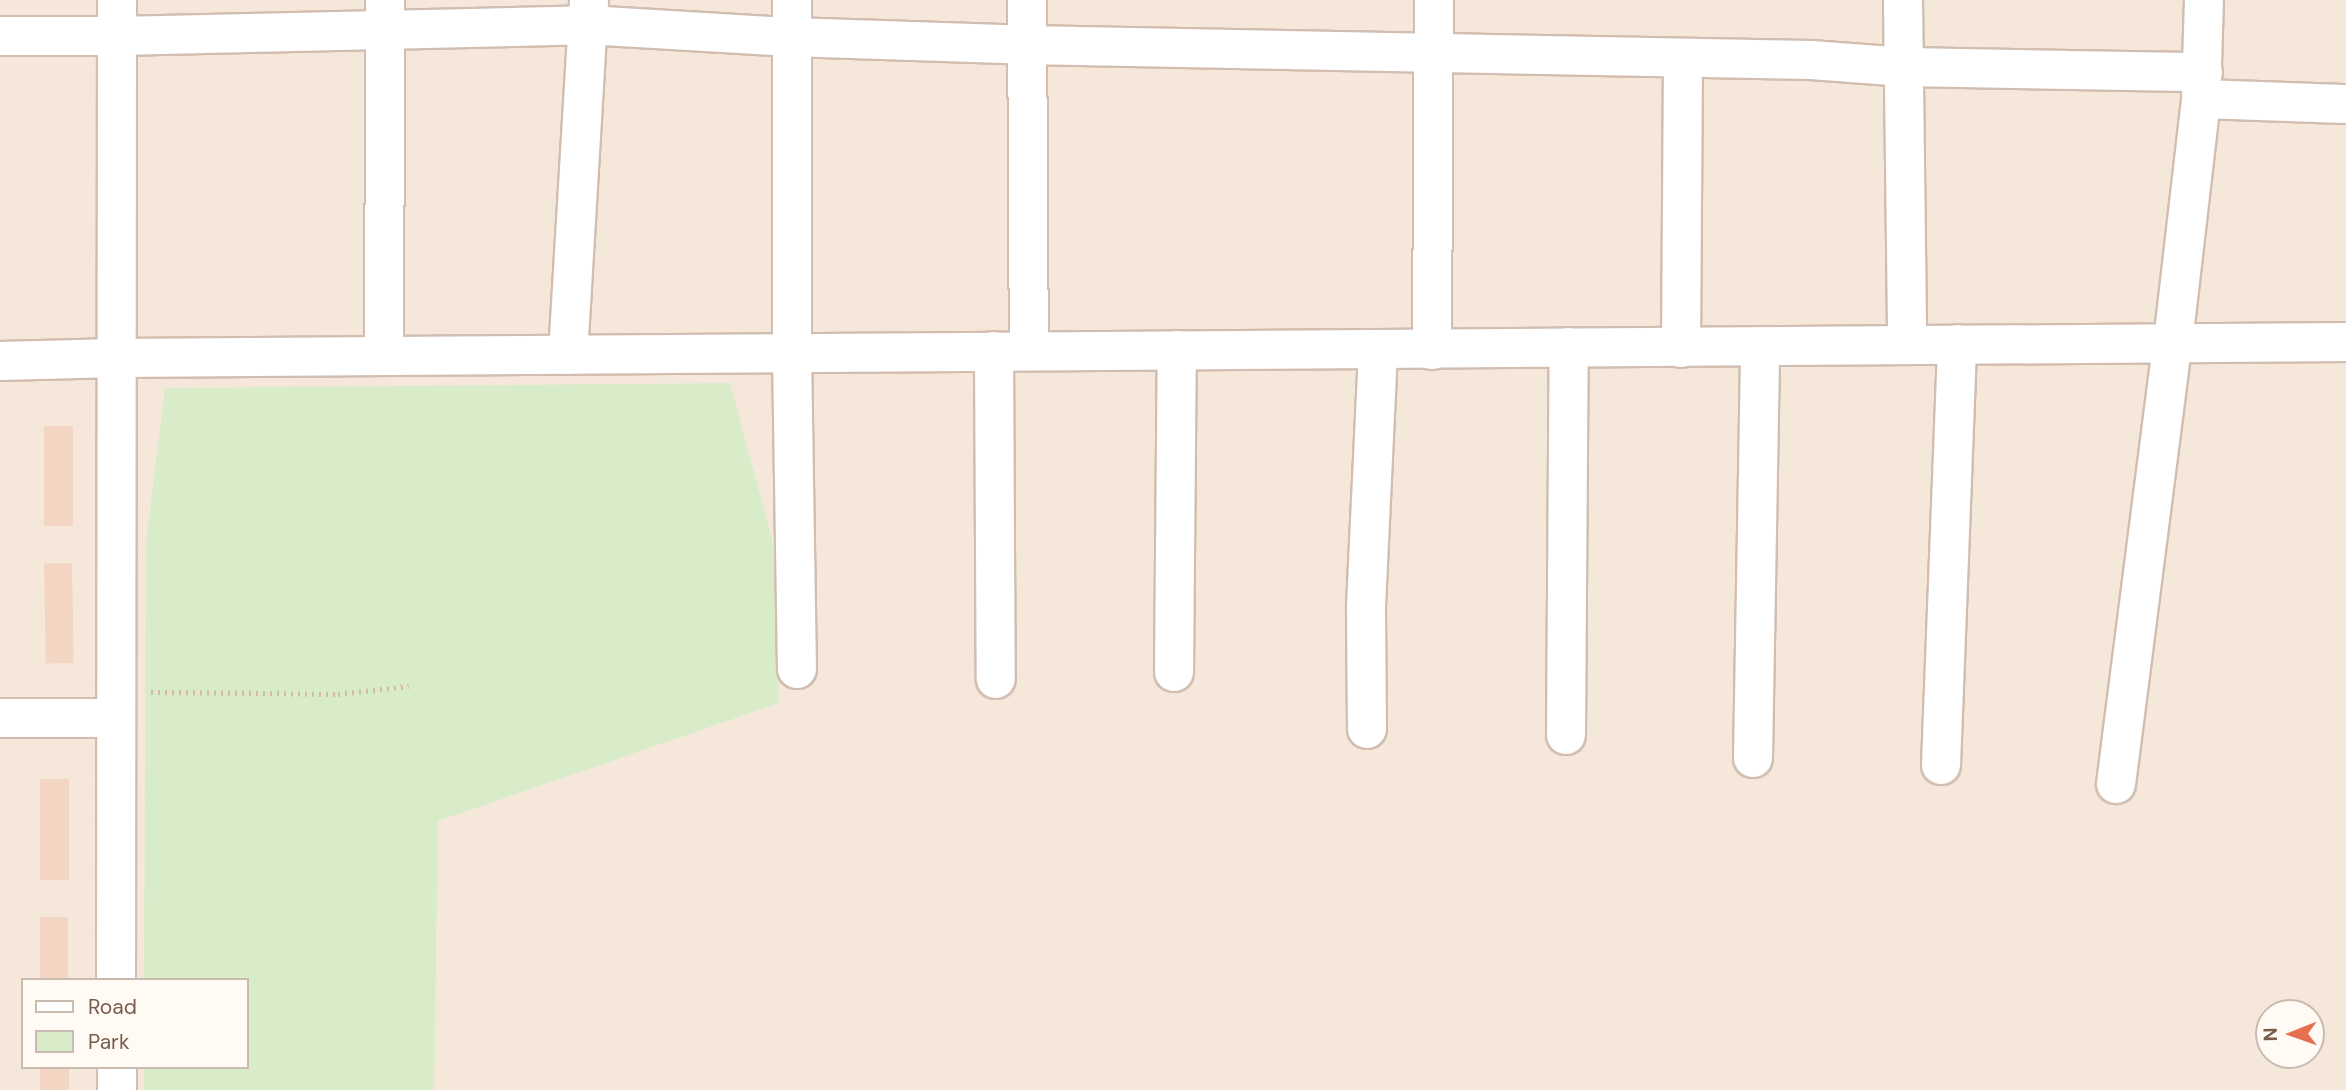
<!DOCTYPE html>
<html>
<head>
<meta charset="utf-8">
<style>
	body { margin:0 }
	#map { position:relative; width:2346px; height:1090px; overflow:hidden; background:#fdf6ec; font-family:"DM Sans",sans-serif }
	div>[style] { position:absolute }
	.residential>* { inset:0; background:#f5e8da }
	.green>* { inset:0; background:#d8ecc9 }
	.building>* { inset:0; background:#f3d5c3; transform-origin:0 0 }
	.path>* { height:4.5px; margin-top:-2.25px; transform-origin:0; background:repeating-linear-gradient(90deg,#d9b8a5 0 2px,transparent 0 7px) }
	.roads { filter:drop-shadow(2px 0 #d1beb0) drop-shadow(-2px 0 #d1beb0) drop-shadow(0 2px #d1beb0) drop-shadow(0 -2px #d1beb0) }
	.street>* { height:38px; margin:-19px; padding:0 19px; transform-origin:19px; border-radius:19px; background:#fff }
	.secondary>* { height:38px; margin:-19px; padding:0 19px; transform-origin:19px; border-radius:19px; background:#fff }
	span { translate:-50% -50%; white-space:nowrap; text-align:center; line-height:1.15; -webkit-text-stroke:6px #fffaf3; paint-order:stroke }
	.legend { position:absolute; left:21px; top:978px; width:228px; height:91px; box-sizing:border-box; background:#fffaf3; border:2px solid #cabbb1; margin:0; padding:9px 12px; list-style:none; font-size:21px; color:#7a5c4d }
	.legend li { display:flex; align-items:center; gap:14px; height:35px }
	.legend b { width:35px; border:2px solid #cabbb1 }
	.north { position:absolute; left:2255px; top:999px; width:70px; height:70px; box-sizing:border-box; background:#fffaf3; border:2px solid #cabbb1; border-radius:50%; rotate:269deg; font-size:19px; font-weight:700; line-height:28px; text-align:center; color:#7a5c4d }
	.north::after { content:''; display:block; margin:auto; width:24px; height:32px; background:#e76f51; clip-path:polygon(50% 0,100% 100%,50% 72%,0 100%) }
</style>
</head>
<body>
<div id="map">
	<div class="residential">
		<div style="clip-path:polygon(evenodd,0 0,2346px 0,2346px 1090px,0 1090px,0 0,23px 980px,247px 980px,247px 1067px,23px 1067px,23px 980px,0 0,2269px 1013px,2311px 1013px,2311px 1055px,2269px 1055px,2269px 1013px)"></div>
	</div>
	<div class="green">
		<div style="clip-path:polygon(730px 383px,774px 547px,779px 703px,438px 821px,434px 1090px,144px 1090px,144px 1067px,247px 1067px,247px 980px,144px 980px,146px 544px,165px 388px)"></div>
	</div>
	<div class="building">
		<div style="left:44px;top:426px;width:29px;height:100px"></div>
		<div style="left:72px;top:563px;width:100px;height:28px;rotate:89deg"></div>
		<div style="left:40px;top:779px;width:29px;height:101px"></div>
		<div style="left:40px;top:917px;width:28px;height:63px"></div>
		<div style="left:40px;top:1067px;width:29px;height:23px"></div>
	</div>
	<div class="path">
		<div style="left:151px;top:692px;width:187px;rotate:0.6deg"></div>
		<div style="left:338px;top:694px;width:71px;rotate:-6.4deg"></div>
	</div>
	<div class="roads">
		<div class="street">
			<div style="left:792px;top:0;width:353px;rotate:90deg"></div>
			<div style="left:792px;top:353px;width:316px;rotate:89.1deg"></div>
			<div style="left:1027px;top:0;width:351px;rotate:89.7deg"></div>
			<div style="left:1903px;top:0;width:344px;rotate:89.3deg"></div>
			<div style="left:0;top:36px;width:117px"></div>
			<div style="left:117px;top:36px;width:470px;rotate:-1.3deg"></div>
			<div style="left:587px;top:25px;width:204px;rotate:3.4deg"></div>
			<div style="left:791px;top:37px;width:236px;rotate:1.9deg"></div>
			<div style="left:1027px;top:45px;width:784px;rotate:1.1deg"></div>
			<div style="left:1811px;top:60px;width:94px;rotate:4.3deg"></div>
			<div style="left:1905px;top:67px;width:298px;rotate:1deg"></div>
			<div style="left:2201px;top:99px;width:145px;rotate:2deg"></div>
			<div style="left:1681px;top:348px;width:288px;rotate:-89.6deg"></div>
			<div style="left:1432px;top:350px;width:350px;rotate:-89.7deg"></div>
			<div style="left:994px;top:351px;width:328px;rotate:89.7deg"></div>
			<div style="left:568px;top:355px;width:356px;rotate:-86.6deg"></div>
			<div style="left:384px;top:356px;width:356px;rotate:-89.8deg"></div>
			<div style="left:117px;top:358px;width:2229px;rotate:-0.41deg"></div>
			<div style="left:1174px;top:672px;width:322px;rotate:-89.5deg"></div>
			<div style="left:0;top:718px;width:116px"></div>
			<div style="left:1367px;top:729px;width:123px;rotate:-90.5deg"></div>
			<div style="left:1366px;top:606px;width:255px;rotate:-87.3deg"></div>
			<div style="left:1566px;top:735px;width:388px;rotate:-89.6deg"></div>
			<div style="left:1753px;top:758px;width:412px;rotate:-89deg"></div>
			<div style="left:1941px;top:765px;width:421px;rotate:-87.8deg"></div>
			<div style="left:2116px;top:784px;width:446px;rotate:-82.7deg"></div>
			<div style="left:2173px;top:342px;width:245px;rotate:-83.4deg"></div>
			<div style="left:2201px;top:99px;width:99px;rotate:-88.3deg"></div>
		</div>
		<div class="secondary">
			<div style="left:0;top:361px;width:117px;rotate:-1.5deg"></div>
			<div style="left:116px;top:980px;width:980px;rotate:-89.94deg"></div>
			<div style="left:117px;top:1067px;width:23px;rotate:90deg"></div>
		</div>
	</div>
	<ul class="legend">
	<li><b style="height:9px;background:#fff"></b>Road</li>
	<li><b style="height:19px;background:#d8ecc9"></b>Park</li>
	</ul>
	<div class="north">N</div>
</div>
</body>
</html>
